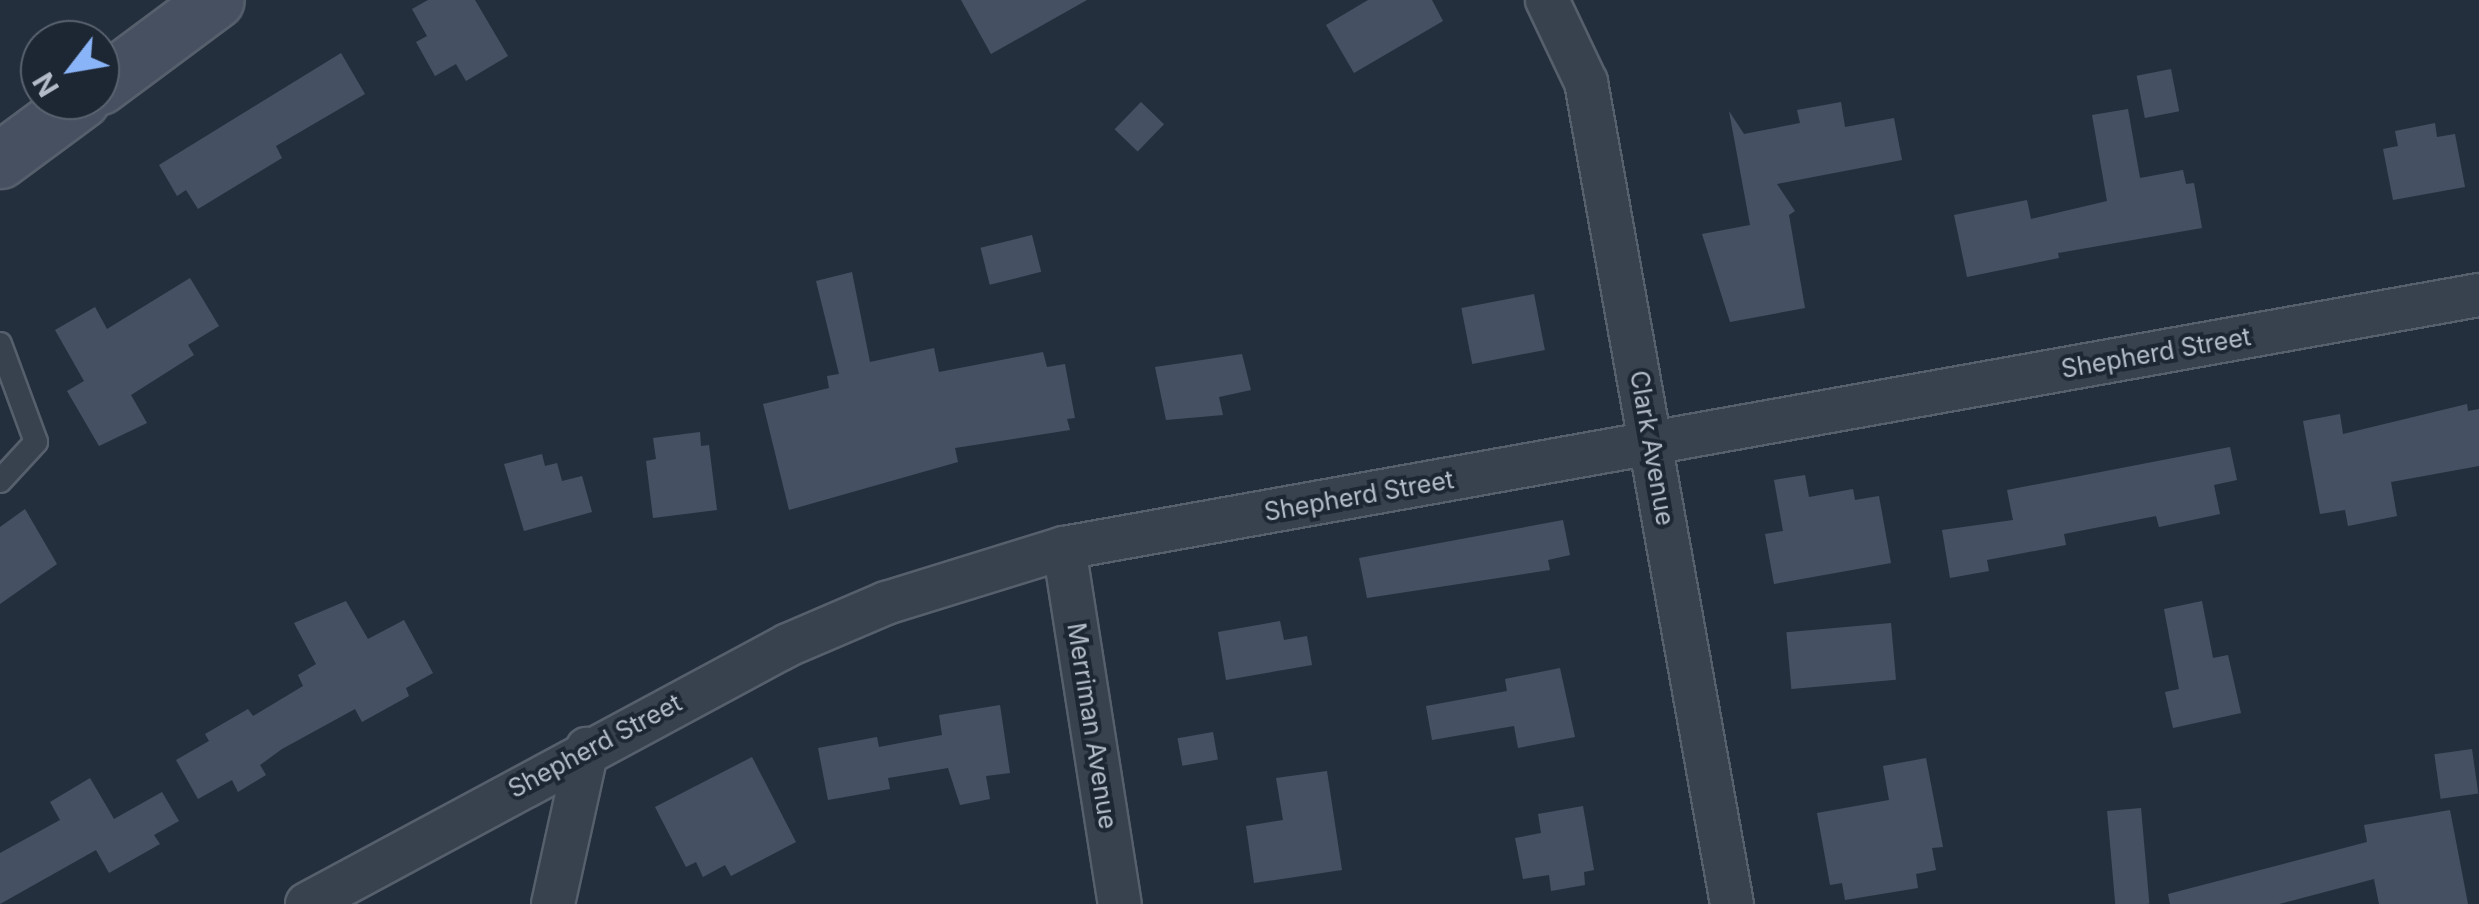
<!DOCTYPE html>
<html>
<head>
<meta charset="utf-8">
<style>
	body { margin:0 }
	#map { position:relative; width:2479px; height:904px; overflow:hidden; background:#242f3e; font-family:Inter,sans-serif }
	div>[style] { position:absolute }
	.building>* { inset:0; background:#455162; transform-origin:0 0 }
	.roads { filter:drop-shadow(2px 0 #565f6c) drop-shadow(-2px 0 #565f6c) drop-shadow(0 2px #565f6c) drop-shadow(0 -2px #565f6c) }
	.service>* { height:22px; margin:-11px; padding:0 11px; transform-origin:11px; border-radius:11px; background:#38414e }
	.minor>* { height:42px; margin:-21px; padding:0 21px; transform-origin:21px; border-radius:21px; background:#38414e }
	.secondary>* { height:55px; margin:-27.5px; padding:0 27.5px; transform-origin:27.5px; border-radius:27.5px; background:#465061 }
	span { translate:-50% -50%; white-space:nowrap; text-align:center; line-height:1.15; -webkit-text-stroke:8px #1d2633; paint-order:stroke }
	.street-label { font-size:25px; color:#b4bcc9 }
	.north { position:absolute; left:20px; top:20px; width:100px; height:100px; box-sizing:border-box; background:#1d2633; border:2px solid #59626f; border-radius:50%; rotate:239deg; font-size:28px; font-weight:700; line-height:40px; text-align:center; color:#b4bcc9 }
	.north::after { content:''; display:block; margin:auto; width:35px; height:45px; background:#8ab4f8; clip-path:polygon(50% 0,100% 100%,50% 72%,0 100%) }
</style>
</head>
<body>
<div id="map">
	<div class="building">
		<div style="clip-path:polygon(428px 0,475px 0,508px 56px,466px 81px,456px 64px,435px 76px,416px 42px,427px 36px,412px 9px)"></div>
		<div style="clip-path:polygon(961px 0,1087px 0,991px 54px)"></div>
		<div style="clip-path:polygon(1368px 0,1432px 0,1443px 21px,1354px 73px,1326px 25px)"></div>
		<div style="clip-path:polygon(341px 53px,365px 94px,276px 146px,282px 158px,198px 209px,186px 190px,177px 196px,159px 165px)"></div>
		<div style="left:2171px;top:69px;width:43px;height:35px;rotate:79deg"></div>
		<div style="left:1141px;top:102px;width:32px;height:38px;rotate:44deg"></div>
		<div style="clip-path:polygon(1841px 102px,1845px 127px,1894px 118px,1902px 160px,1777px 184px,1795px 211px,1789px 215px,1805px 308px,1730px 322px,1702px 234px,1750px 225px,1729px 111px,1744px 134px,1800px 123px,1797px 110px)"></div>
		<div style="clip-path:polygon(2128px 109px,2140px 178px,2183px 170px,2186px 184px,2194px 183px,2202px 228px,2058px 253px,2059px 258px,1967px 277px,1954px 215px,2027px 200px,2031px 219px,2107px 201px,2092px 115px)"></div>
		<div style="clip-path:polygon(2435px 123px,2437px 137px,2455px 134px,2465px 187px,2393px 200px,2383px 149px,2398px 146px,2395px 131px)"></div>
		<div style="left:1032px;top:235px;width:38px;height:53px;rotate:76deg"></div>
		<div style="clip-path:polygon(852px 272px,870px 362px,934px 348px,939px 372px,1043px 352px,1047px 367px,1065px 364px,1075px 418px,1067px 419px,1070px 430px,955px 448px,958px 462px,789px 510px,763px 404px,829px 388px,827px 376px,839px 374px,816px 281px)"></div>
		<div style="clip-path:polygon(190px 278px,219px 326px,188px 345px,194px 355px,131px 395px,147px 423px,99px 446px,67px 391px,84px 381px,55px 330px,95px 307px,107px 329px)"></div>
		<div style="left:1534px;top:294px;width:57px;height:74px;rotate:79deg"></div>
		<div style="clip-path:polygon(1242px 354px,1251px 390px,1219px 397px,1223px 415px,1166px 420px,1155px 367px)"></div>
		<div style="clip-path:polygon(2467px 404px,2468px 411px,2479px 409px,2479px 466px,2391px 482px,2397px 516px,2348px 526px,2345px 510px,2320px 514px,2303px 421px,2340px 414px,2343px 434px)"></div>
		<div style="clip-path:polygon(700px 432px,701px 446px,709px 445px,717px 510px,653px 518px,646px 461px,656px 459px,653px 438px)"></div>
		<div style="clip-path:polygon(2230px 447px,2237px 480px,2214px 485px,2220px 514px,2159px 527px,2156px 516px,2064px 534px,2066px 545px,1987px 560px,1989px 571px,1950px 578px,1942px 530px,2013px 520px,2007px 490px)"></div>
		<div style="clip-path:polygon(542px 454px,545px 466px,557px 463px,562px 481px,582px 476px,592px 512px,524px 531px,504px 464px)"></div>
		<div style="clip-path:polygon(1805px 475px,1809px 497px,1853px 489px,1855px 500px,1879px 496px,1891px 563px,1774px 584px,1765px 534px,1783px 531px,1774px 480px)"></div>
		<div style="clip-path:polygon(25px 509px,57px 564px,0 604px,0 527px)"></div>
		<div style="clip-path:polygon(1563px 520px,1570px 555px,1548px 560px,1550px 570px,1367px 598px,1359px 558px)"></div>
		<div style="clip-path:polygon(346px 601px,368px 639px,404px 620px,433px 673px,406px 688px,409px 696px,362px 722px,355px 709px,282px 749px,260px 765px,266px 775px,238px 792px,232px 780px,198px 799px,176px 760px,209px 741px,205px 734px,248px 709px,253px 716px,303px 686px,298px 675px,316px 664px,294px 623px)"></div>
		<div style="clip-path:polygon(2202px 601px,2213px 658px,2228px 655px,2241px 713px,2173px 728px,2165px 692px,2179px 689px,2164px 609px)"></div>
		<div style="clip-path:polygon(1280px 621px,1284px 640px,1307px 636px,1312px 665px,1226px 680px,1218px 632px)"></div>
		<div style="left:1891px;top:623px;width:57px;height:105px;rotate:85deg"></div>
		<div style="clip-path:polygon(1560px 668px,1575px 737px,1518px 748px,1514px 726px,1432px 740px,1426px 706px,1507px 691px,1505px 679px)"></div>
		<div style="clip-path:polygon(1000px 705px,1010px 773px,986px 776px,990px 799px,960px 805px,948px 768px,888px 778px,890px 789px,828px 800px,818px 748px,877px 737px,879px 747px,942px 735px,939px 715px)"></div>
		<div style="left:1213px;top:732px;width:28px;height:36px;rotate:80deg"></div>
		<div style="left:2472px;top:749px;width:45px;height:38px;rotate:82deg"></div>
		<div style="clip-path:polygon(752px 757px,796px 842px,731px 876px,725px 865px,703px 877px,696px 862px,686px 867px,655px 807px)"></div>
		<div style="clip-path:polygon(1926px 758px,1943px 847px,1932px 848px,1936px 870px,1916px 874px,1918px 888px,1845px 900px,1842px 883px,1830px 885px,1817px 813px,1889px 800px,1883px 766px)"></div>
		<div style="clip-path:polygon(1327px 771px,1342px 870px,1254px 883px,1246px 826px,1283px 820px,1276px 778px)"></div>
		<div style="clip-path:polygon(90px 778px,114px 819px,162px 792px,179px 821px,154px 835px,160px 844px,109px 873px,96px 850px,0 904px,0 853px,60px 820px,50px 802px)"></div>
		<div style="clip-path:polygon(1583px 806px,1594px 870px,1584px 872px,1585px 885px,1551px 891px,1549px 875px,1523px 879px,1515px 838px,1541px 833px,1538px 814px)"></div>
		<div style="left:2141px;top:808px;width:96px;height:34px;rotate:85deg"></div>
		<div style="clip-path:polygon(2450px 810px,2468px 904px,2379px 904px,2374px 879px,2279px 904px,2170px 904px,2168px 894px,2367px 842px,2364px 825px)"></div>
	</div>
	<div class="roads">
		<div class="service">
			<div style="left:0;top:344px;width:104px;rotate:69.8deg"></div>
			<div style="left:36px;top:442px;width:53px;rotate:132.7deg"></div>
		</div>
		<div class="minor">
			<div style="left:1547px;top:0;width:91px;rotate:64.6deg"></div>
			<div style="left:1586px;top:82px;width:835px;rotate:79.93deg"></div>
			<div style="left:1064px;top:548px;width:360px;rotate:81.1deg"></div>
			<div style="left:307px;top:904px;width:546px;rotate:-28.3deg"></div>
			<div style="left:788px;top:645px;width:107px;rotate:-23.2deg"></div>
			<div style="left:886px;top:603px;width:186px;rotate:-17.2deg"></div>
			<div style="left:1064px;top:548px;width:1437px;rotate:-10.14deg"></div>
			<div style="left:553px;top:904px;width:159px;rotate:-77.6deg"></div>
		</div>
		<div class="secondary">
			<div style="left:100px;top:86px;width:144px;rotate:-36.6deg"></div>
			<div style="left:0;top:160px;width:101px;rotate:-36.5deg"></div>
		</div>
	</div>
	<div class="street-label">
		<span style="left:2156px;top:353px;rotate:-10deg">Shepherd Street</span>
		<span style="left:1652px;top:448px;rotate:80deg">Clark Avenue</span>
		<span style="left:1359px;top:496px;rotate:-10deg">Shepherd Street</span>
		<span style="left:1092px;top:726px;rotate:81deg">Merriman Avenue</span>
		<span style="left:595px;top:746px;rotate:-28deg">Shepherd Street</span>
	</div>
	<div class="north">N</div>
</div>
</body>
</html>
